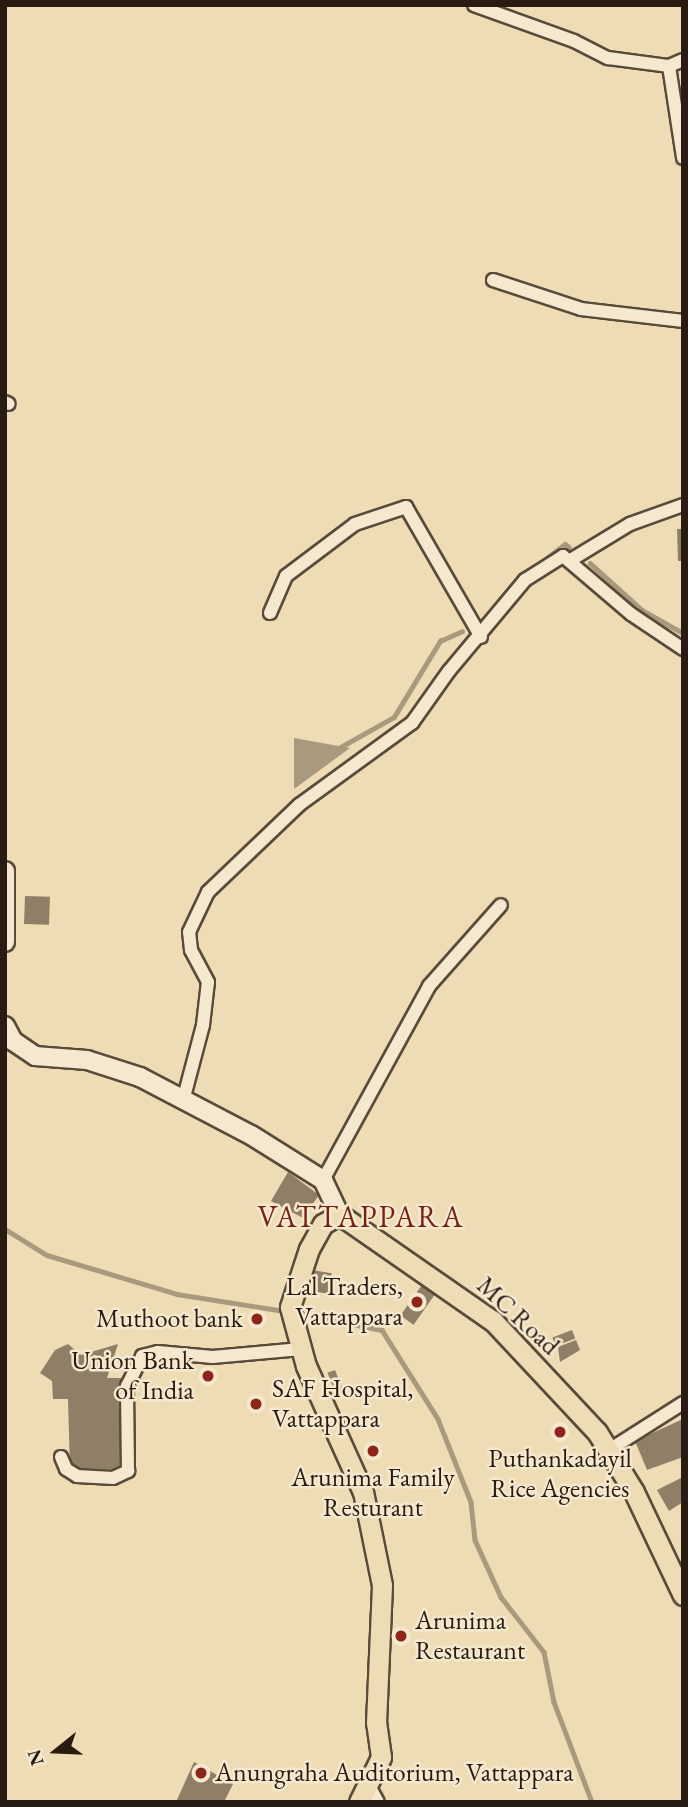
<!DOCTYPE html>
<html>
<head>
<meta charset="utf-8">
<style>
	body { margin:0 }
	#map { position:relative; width:688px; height:1807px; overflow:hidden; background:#eedcb4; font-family:"EB Garamond",serif }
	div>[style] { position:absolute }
	.water>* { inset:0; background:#aa9a7d }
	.stream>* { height:4.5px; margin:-2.25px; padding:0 2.25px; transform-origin:2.25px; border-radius:2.25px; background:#aa9a7d }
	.building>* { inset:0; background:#8e7f66; transform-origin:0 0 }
	.roads { filter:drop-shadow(2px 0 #594b3a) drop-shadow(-2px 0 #594b3a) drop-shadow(0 2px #594b3a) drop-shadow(0 -2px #594b3a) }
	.minor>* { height:12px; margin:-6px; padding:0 6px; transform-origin:6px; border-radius:6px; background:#f4e8ce }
	.secondary>* { height:18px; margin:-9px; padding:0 9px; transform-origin:9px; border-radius:9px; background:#f4e8ce }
	.primary>* { height:19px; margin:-9.5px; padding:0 9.5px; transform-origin:9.5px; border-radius:9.5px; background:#eedcb4 }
	.dots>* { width:19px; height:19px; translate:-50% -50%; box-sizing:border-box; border:4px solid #f4e8ce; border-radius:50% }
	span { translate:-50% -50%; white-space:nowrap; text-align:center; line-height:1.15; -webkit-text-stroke:5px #f4e8ce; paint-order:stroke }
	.poi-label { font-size:26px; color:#271b12 }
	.right { translate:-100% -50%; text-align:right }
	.left { translate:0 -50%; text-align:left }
	.street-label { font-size:26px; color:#271b12 }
	.quarter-label { font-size:30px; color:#7a1f14; letter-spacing:2px }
	.frame { position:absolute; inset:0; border:7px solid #271b12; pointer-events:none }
	.north { position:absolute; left:21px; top:1716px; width:70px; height:70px; -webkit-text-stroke:5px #f4e8ce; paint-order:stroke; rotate:252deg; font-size:19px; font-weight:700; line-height:28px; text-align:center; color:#271b12 }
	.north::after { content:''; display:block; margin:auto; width:24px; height:32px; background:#271b12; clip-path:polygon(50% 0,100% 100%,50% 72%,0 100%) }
</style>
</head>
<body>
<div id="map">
	<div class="water">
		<div style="clip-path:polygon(294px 738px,350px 748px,294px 789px)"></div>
	</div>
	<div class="stream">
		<div style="left:590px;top:563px;width:70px;rotate:42.1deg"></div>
		<div style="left:642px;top:610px;width:47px;rotate:29.3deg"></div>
		<div style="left:522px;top:577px;width:54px;rotate:-37.5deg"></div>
		<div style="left:565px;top:544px;width:5px;rotate:37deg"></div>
		<div style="left:337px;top:749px;width:65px;rotate:-29.3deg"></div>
		<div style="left:394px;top:717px;width:89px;rotate:-58.8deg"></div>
		<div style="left:440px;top:641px;width:24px;rotate:-24deg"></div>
		<div style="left:5px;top:1229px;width:49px;rotate:31.8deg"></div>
		<div style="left:47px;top:1255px;width:136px;rotate:16.7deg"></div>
		<div style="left:177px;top:1294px;width:102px;rotate:9deg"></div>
		<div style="left:304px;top:1314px;width:80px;rotate:11.6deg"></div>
		<div style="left:382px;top:1330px;width:105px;rotate:57.8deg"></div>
		<div style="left:438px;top:1419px;width:89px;rotate:68.3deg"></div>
		<div style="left:471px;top:1502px;width:38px;rotate:84deg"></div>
		<div style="left:475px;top:1540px;width:63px;rotate:65.5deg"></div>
		<div style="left:501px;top:1597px;width:70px;rotate:52deg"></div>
		<div style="left:544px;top:1652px;width:51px;rotate:78.7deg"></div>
		<div style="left:554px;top:1702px;width:107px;rotate:69.2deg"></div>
	</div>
	<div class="building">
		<div style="clip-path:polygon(677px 529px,683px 529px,683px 561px,678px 561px)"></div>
		<div style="left:25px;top:896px;width:25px;height:28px;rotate:2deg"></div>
		<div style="clip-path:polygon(288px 1172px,319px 1195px,303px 1218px,271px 1201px)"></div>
		<div style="left:312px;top:1270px;width:20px;height:21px;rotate:9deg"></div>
		<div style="left:424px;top:1282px;width:16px;height:41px;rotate:35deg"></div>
		<div style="left:572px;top:1330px;width:9px;height:21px;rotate:69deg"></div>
		<div style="clip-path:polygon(576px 1340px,580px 1350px,560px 1362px,558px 1347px)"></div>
		<div style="clip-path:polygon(68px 1344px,81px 1355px,118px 1344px,107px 1378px,121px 1378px,123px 1469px,70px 1470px,68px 1399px,53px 1399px,52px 1381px,40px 1373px,55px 1350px)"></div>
		<div style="left:335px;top:1370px;width:26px;height:8px;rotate:69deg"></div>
		<div style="clip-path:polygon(683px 1419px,683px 1457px,647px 1470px,635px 1441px)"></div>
		<div style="clip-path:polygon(683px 1477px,683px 1502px,669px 1511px,657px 1490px)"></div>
		<div style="clip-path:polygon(194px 1762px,233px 1784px,224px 1802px,176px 1802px)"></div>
	</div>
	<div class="roads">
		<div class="minor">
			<div style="left:474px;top:5px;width:106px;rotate:19.8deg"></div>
			<div style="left:574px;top:41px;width:38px;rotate:27deg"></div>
			<div style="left:608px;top:58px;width:62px;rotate:7.5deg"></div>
			<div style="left:669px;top:66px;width:15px;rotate:-23deg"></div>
			<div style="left:669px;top:66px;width:93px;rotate:81.3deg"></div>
			<div style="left:493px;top:280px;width:93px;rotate:18.2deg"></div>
			<div style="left:581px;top:309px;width:103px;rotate:6.7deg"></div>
			<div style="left:5px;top:402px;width:4px;rotate:27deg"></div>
			<div style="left:569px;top:561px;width:71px;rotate:-31.2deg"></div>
			<div style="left:630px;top:524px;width:56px;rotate:-19.7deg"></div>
			<div style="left:270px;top:613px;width:40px;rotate:-66.6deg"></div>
			<div style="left:286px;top:576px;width:86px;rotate:-37deg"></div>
			<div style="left:355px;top:524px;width:54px;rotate:-18.4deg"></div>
			<div style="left:406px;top:507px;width:150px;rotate:60deg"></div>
			<div style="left:184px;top:1097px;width:74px;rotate:-75.2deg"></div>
			<div style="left:203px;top:1025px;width:43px;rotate:-83.4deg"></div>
			<div style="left:208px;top:982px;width:36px;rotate:-118deg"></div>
			<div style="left:191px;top:950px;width:18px;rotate:-96deg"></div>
			<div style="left:189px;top:932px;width:44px;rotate:-64.6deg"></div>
			<div style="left:208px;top:892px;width:126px;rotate:-43.7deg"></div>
			<div style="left:299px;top:805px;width:140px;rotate:-36deg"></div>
			<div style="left:412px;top:723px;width:64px;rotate:-54.6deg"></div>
			<div style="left:449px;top:671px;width:119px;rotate:-50.1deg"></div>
			<div style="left:525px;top:580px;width:45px;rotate:-32.3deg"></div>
			<div style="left:563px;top:556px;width:89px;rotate:40.5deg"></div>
			<div style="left:631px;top:614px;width:63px;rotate:33.9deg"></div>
			<div style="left:323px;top:1180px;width:221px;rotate:-61.3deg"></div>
			<div style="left:429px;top:986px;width:108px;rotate:-48.4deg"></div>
			<div style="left:609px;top:1450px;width:88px;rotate:-32.4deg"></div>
			<div style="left:61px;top:1457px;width:13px;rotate:67deg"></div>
			<div style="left:66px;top:1469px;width:13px;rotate:32deg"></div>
			<div style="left:77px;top:1476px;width:36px;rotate:3deg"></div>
			<div style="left:113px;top:1478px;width:17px;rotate:-25deg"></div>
			<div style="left:128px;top:1471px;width:85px;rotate:-90.7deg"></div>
			<div style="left:127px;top:1386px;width:34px;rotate:-63deg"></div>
			<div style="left:142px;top:1356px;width:16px;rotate:-14deg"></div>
			<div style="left:158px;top:1352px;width:55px;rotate:5.2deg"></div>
			<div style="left:213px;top:1357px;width:88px;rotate:-5.2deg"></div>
			<div style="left:369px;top:1786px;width:18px;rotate:61deg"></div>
		</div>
		<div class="secondary">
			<div style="left:5px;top:871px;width:71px;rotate:90deg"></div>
			<div style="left:5px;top:1026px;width:17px;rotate:62deg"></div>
			<div style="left:13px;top:1041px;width:27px;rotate:34deg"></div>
			<div style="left:35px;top:1056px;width:52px;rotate:4.4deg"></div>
			<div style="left:87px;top:1060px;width:56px;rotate:17.8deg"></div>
			<div style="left:140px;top:1077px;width:125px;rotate:27.6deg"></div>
			<div style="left:251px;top:1135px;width:85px;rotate:32deg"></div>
			<div style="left:323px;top:1180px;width:42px;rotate:64.7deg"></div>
		</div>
		<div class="primary">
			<div style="left:359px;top:1802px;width:50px;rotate:-63.9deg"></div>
			<div style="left:381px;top:1757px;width:34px;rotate:-98deg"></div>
			<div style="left:376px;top:1723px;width:138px;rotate:-87.5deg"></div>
			<div style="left:382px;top:1585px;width:95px;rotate:-101.5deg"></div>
			<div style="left:363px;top:1492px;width:138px;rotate:-114.3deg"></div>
			<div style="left:306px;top:1366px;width:61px;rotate:-105.2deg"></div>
			<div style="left:290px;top:1307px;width:61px;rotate:-71.9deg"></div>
			<div style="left:309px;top:1249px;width:29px;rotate:-61deg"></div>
			<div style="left:323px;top:1224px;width:14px;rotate:-30deg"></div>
			<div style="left:335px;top:1217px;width:11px;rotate:10deg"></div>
			<div style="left:346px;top:1219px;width:179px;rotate:34.8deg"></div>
			<div style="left:493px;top:1321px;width:152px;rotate:46.9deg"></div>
			<div style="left:597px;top:1432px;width:70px;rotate:58.3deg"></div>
			<div style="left:634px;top:1492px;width:114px;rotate:64.6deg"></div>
		</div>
	</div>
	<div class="dots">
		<div style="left:417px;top:1302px;background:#8f2418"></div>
		<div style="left:257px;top:1319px;background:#8f2418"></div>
		<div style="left:208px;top:1376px;background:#8f2418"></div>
		<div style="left:256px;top:1404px;background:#8f2418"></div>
		<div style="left:560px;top:1432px;background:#8f2418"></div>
		<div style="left:373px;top:1451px;background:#8f2418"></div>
		<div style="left:401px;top:1636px;background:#8f2418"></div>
		<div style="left:201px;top:1773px;background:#8f2418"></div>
	</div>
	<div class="poi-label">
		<span class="right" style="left:403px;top:1302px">Lal Traders,<br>Vattappara</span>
		<span class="right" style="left:243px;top:1319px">Muthoot bank</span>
		<span class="right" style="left:194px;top:1376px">Union Bank<br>of India</span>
		<span class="left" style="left:272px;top:1404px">SAF Hospital,<br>Vattappara</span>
		<span style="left:560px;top:1474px">Puthankadayil<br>Rice Agencies</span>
		<span style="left:373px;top:1493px">Arunima Family<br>Resturant</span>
		<span class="left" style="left:415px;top:1636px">Arunima<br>Restaurant</span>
		<span class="left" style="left:215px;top:1773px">Anungraha Auditorium, Vattappara</span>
	</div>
	<div class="street-label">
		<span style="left:518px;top:1316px;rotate:43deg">MC Road</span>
	</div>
	<div class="quarter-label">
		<span style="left:361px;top:1217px">VATTAPPARA</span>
	</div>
	<div class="frame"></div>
	<div class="north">N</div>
</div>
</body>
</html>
